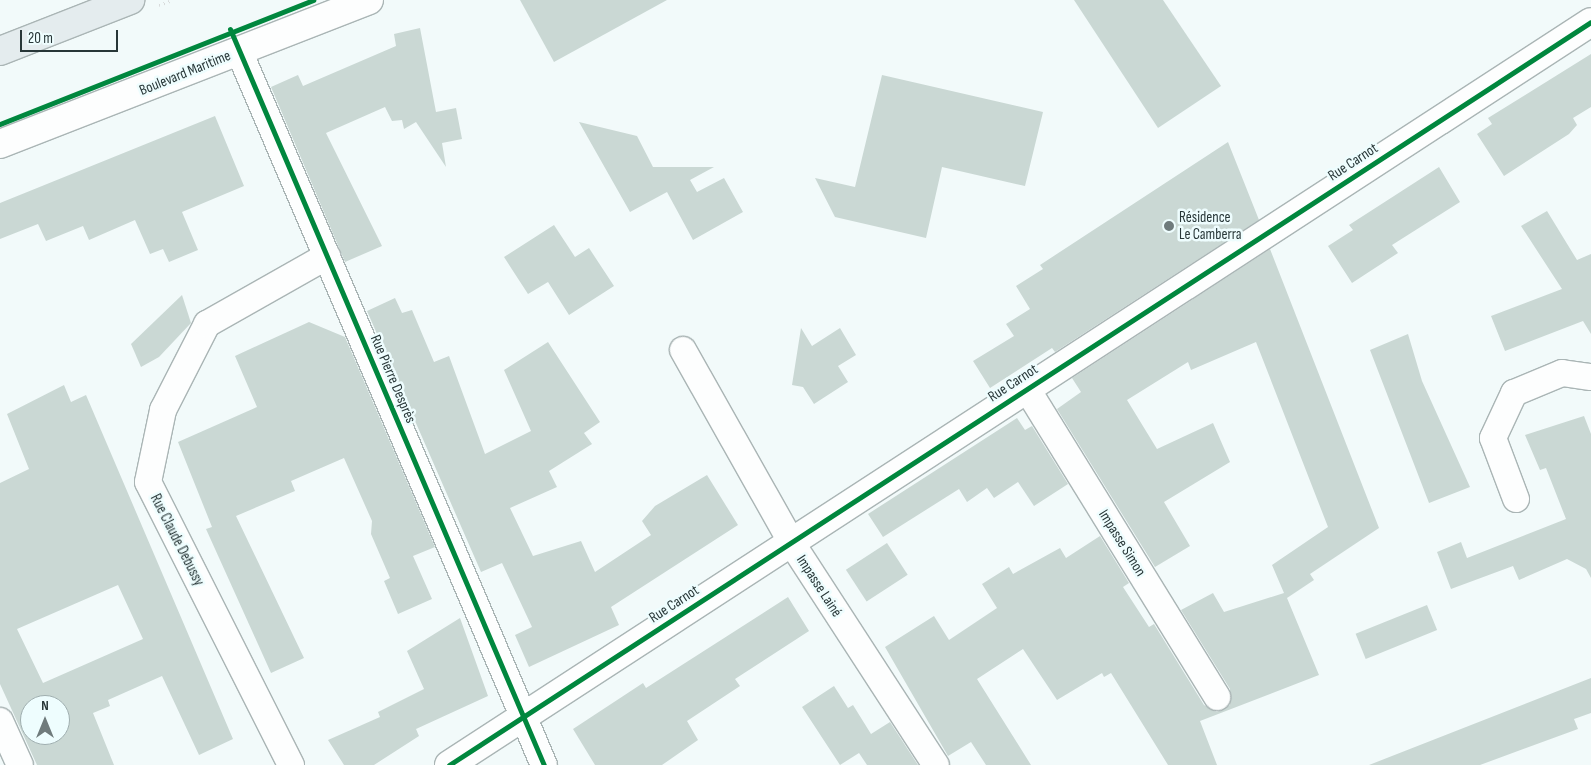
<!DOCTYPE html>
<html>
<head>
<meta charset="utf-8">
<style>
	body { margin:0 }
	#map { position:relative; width:1591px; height:765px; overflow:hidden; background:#f2fafa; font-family:"Sofia Sans Condensed",sans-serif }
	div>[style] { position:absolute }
	.building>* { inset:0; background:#cad8d4; transform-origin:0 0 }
	.path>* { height:3px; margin-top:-1.5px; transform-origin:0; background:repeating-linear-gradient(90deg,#d8dbdb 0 1px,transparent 0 5px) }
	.roads { filter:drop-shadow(1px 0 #aab5b5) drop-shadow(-1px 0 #aab5b5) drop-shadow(0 1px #aab5b5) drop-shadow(0 -1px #aab5b5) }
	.minor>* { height:26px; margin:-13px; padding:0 13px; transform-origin:13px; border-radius:13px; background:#fdfefe }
	.tertiary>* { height:28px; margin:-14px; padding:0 14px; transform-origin:14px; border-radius:14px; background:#fdfefe }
	.primary>* { height:28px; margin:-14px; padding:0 14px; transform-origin:14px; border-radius:14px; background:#e4ecee }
	.cycleway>* { height:5px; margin:-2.5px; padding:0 2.5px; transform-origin:2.5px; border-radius:2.5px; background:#00873e }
	.dots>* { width:14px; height:14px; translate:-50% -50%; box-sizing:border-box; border:2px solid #eefdfe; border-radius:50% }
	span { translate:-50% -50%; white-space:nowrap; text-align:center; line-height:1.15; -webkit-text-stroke:5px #eefdfe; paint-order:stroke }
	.street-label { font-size:15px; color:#283738 }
	.poi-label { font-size:15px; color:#283738 }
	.left { translate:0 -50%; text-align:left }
	.north { position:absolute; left:20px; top:695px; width:50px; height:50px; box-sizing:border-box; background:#eefdfe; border:1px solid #9faeaf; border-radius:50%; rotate:0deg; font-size:14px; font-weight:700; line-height:20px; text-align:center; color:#283738 }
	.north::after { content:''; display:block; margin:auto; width:18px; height:22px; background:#6f7b7c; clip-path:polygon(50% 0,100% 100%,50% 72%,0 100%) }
	.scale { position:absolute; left:20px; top:30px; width:98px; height:22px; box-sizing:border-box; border:2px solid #283738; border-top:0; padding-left:6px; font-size:15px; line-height:18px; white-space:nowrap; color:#283738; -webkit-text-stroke:4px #eefdfe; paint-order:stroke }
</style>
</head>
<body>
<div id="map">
	<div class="building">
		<div style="clip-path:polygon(520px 0,667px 0,554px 62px)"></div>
		<div style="clip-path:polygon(1074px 0,1163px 0,1221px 86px,1158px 128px)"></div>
		<div style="clip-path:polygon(420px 28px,436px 112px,456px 108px,462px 139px,442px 143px,446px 167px,416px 122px,404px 129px,402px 120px,392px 121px,385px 107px,326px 133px,382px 246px,345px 262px,271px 87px,298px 75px,303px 86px,396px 46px,394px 34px)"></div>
		<div style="clip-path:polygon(1591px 54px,1591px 107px,1573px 118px,1577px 125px,1569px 134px,1504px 176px,1477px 134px,1492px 124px,1488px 118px)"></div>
		<div style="clip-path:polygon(882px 75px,1043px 112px,1025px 186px,942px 167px,926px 238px,835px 217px,815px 178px,855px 187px)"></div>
		<div style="clip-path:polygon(215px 116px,244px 186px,182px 212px,198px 250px,169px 262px,163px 249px,150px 254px,135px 220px,89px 240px,83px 226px,46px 241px,38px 224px,0 239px,0 203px)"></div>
		<div style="clip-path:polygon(579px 122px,637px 136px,653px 167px,714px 167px,690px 180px,697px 192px,724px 178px,743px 212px,693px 240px,667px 192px,630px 212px)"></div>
		<div style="clip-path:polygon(1228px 142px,1259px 220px,1055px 352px,1052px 348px,990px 388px,973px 361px,1014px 336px,1006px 324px,1030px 309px,1016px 286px,1043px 269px,1040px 265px)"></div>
		<div style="clip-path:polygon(1439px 167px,1460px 202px,1392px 245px,1398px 253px,1352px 283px,1328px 246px,1353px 230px,1349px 225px)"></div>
		<div style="clip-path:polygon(1547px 211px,1577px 260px,1591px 254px,1591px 334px,1583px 321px,1505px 351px,1491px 316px,1562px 289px,1521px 226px)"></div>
		<div style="clip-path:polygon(554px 225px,575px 257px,589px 248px,614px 286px,569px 315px,548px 282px,528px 294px,504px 257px)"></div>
		<div style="clip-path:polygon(1270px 249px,1379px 528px,1310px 574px,1314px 580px,1287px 598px,1319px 675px,1200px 721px,1217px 765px,1168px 765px,1111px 673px,1104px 677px,1102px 673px,1057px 700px,1023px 649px,977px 679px,1031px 765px,986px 765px,971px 742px,948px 756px,885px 647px,934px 616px,949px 640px,997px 608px,982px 584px,1009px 567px,1013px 574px,1060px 548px,1066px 558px,1100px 536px,1129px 583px,1123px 587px,1149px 627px,1154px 624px,1204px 705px,1217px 712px,1230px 705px,1230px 689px,1181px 610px,1213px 593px,1224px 612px,1284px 593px,1272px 565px,1328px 527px,1256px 342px,1191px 370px,1188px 362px,1127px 400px,1157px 449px,1213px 423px,1230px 462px,1164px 502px,1190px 546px,1155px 567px,1057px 409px,1081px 392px,1072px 378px)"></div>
		<div style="clip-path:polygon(182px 295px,191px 323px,159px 357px,141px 367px,131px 344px)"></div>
		<div style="clip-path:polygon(395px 298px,402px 313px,412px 310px,434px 362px,449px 356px,485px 454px,531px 431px,504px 370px,548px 342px,600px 422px,584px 433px,592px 444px,549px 471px,557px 487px,510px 508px,533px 556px,581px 541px,595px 572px,651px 535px,642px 521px,655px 506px,707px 475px,738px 525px,611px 607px,619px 625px,529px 667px,515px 635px,532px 627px,502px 563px,481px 572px,367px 311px)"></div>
		<div style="clip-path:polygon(309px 322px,345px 337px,435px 547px,413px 556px,432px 599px,398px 614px,384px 581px,390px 578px,371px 534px,372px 521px,344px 458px,291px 481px,295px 491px,236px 516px,304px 658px,271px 673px,206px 529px,212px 527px,178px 442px,257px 407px,235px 356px)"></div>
		<div style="clip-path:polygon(801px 328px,812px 346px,840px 328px,856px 355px,838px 366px,848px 382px,814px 404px,803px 387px,792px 385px)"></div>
		<div style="clip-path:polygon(1408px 334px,1422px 381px,1470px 487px,1429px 503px,1370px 350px)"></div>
		<div style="clip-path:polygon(evenodd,64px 385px,71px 402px,86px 395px,233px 739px,199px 755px,162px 676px,108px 700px,110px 706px,93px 713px,114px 765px,37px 765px,0 684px,0 483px,29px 469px,7px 414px,64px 385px,118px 585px,143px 639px,43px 683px,17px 629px,118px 585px,64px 385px,30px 705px,60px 705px,60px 735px,30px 735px,30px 705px)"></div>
		<div style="clip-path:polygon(1584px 416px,1591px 434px,1591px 578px,1586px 569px,1567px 559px,1519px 580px,1513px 566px,1451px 589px,1437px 552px,1461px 542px,1467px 558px,1566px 519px,1546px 468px,1540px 470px,1525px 435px)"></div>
		<div style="clip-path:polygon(1017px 418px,1025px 430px,1032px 426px,1068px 484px,1034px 506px,1018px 482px,994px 498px,987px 488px,967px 502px,959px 489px,883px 537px,868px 514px)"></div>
		<div style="left:887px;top:543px;width:38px;height:49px;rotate:57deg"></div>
		<div style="clip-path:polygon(788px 597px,809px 631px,735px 679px,740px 686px,687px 721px,698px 740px,662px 765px,595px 765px,573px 729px,643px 683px,646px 688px)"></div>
		<div style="left:1427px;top:605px;width:27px;height:77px;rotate:68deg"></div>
		<div style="clip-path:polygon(460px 618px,488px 696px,416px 729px,419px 736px,374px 765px,344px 765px,328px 740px,380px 717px,378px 712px,424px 689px,407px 651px)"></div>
		<div style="clip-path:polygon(1591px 678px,1591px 713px,1574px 719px,1578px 729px,1480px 765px,1369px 765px)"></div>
		<div style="clip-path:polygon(834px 686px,848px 708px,853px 705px,871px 734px,890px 722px,918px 765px,867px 765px,859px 753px,840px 765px,802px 707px)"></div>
	</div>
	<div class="path">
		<div style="left:159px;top:5px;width:14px;rotate:-21deg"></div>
	</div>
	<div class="roads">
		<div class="minor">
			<div style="left:239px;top:51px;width:776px;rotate:66.87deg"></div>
			<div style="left:683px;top:350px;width:220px;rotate:60.6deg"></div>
			<div style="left:791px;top:542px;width:266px;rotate:57deg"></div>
			<div style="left:1027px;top:389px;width:362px;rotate:58.3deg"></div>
			<div style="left:1516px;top:499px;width:65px;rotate:-110.7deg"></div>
			<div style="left:1493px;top:438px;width:50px;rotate:-65deg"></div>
			<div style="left:1514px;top:393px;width:52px;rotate:-22.6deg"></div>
			<div style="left:1562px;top:373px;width:29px;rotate:8deg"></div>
			<div style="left:0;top:721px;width:48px;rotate:65.6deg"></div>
			<div style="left:291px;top:765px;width:317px;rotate:-116.8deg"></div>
			<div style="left:148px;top:482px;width:74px;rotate:-78.2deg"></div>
			<div style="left:163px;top:410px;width:97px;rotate:-62.9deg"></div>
			<div style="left:207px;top:324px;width:138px;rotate:-29.5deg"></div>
		</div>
		<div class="tertiary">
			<div style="left:0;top:144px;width:396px;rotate:-21.3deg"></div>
			<div style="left:449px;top:765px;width:1362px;rotate:-33.05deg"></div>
		</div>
		<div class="primary">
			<div style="left:0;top:51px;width:140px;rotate:-21.4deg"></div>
		</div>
	</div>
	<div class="cycleway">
		<div style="left:230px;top:29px;width:800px;rotate:66.9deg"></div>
		<div style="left:0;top:124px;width:337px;rotate:-21.6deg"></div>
		<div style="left:449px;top:765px;width:1362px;rotate:-33.05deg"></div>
	</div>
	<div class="dots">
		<div style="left:1169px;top:226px;background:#6f7b7c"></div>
	</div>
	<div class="street-label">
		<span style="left:185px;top:73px;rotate:-22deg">Boulevard Maritime</span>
		<span style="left:1353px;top:162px;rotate:-33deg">Rue Carnot</span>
		<span style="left:393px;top:379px;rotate:67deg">Rue Pierre Desprès</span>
		<span style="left:1013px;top:383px;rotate:-33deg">Rue Carnot</span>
		<span style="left:177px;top:540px;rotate:63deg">Rue Claude Debussy</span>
		<span style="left:1122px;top:543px;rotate:58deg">Impasse Simon</span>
		<span style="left:819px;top:586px;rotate:57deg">Impasse Lainé</span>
		<span style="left:674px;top:604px;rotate:-33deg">Rue Carnot</span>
	</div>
	<div class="poi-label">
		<span class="left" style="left:1179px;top:226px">Résidence<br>Le Camberra</span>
	</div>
	<div class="north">N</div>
	<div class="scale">20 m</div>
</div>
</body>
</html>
